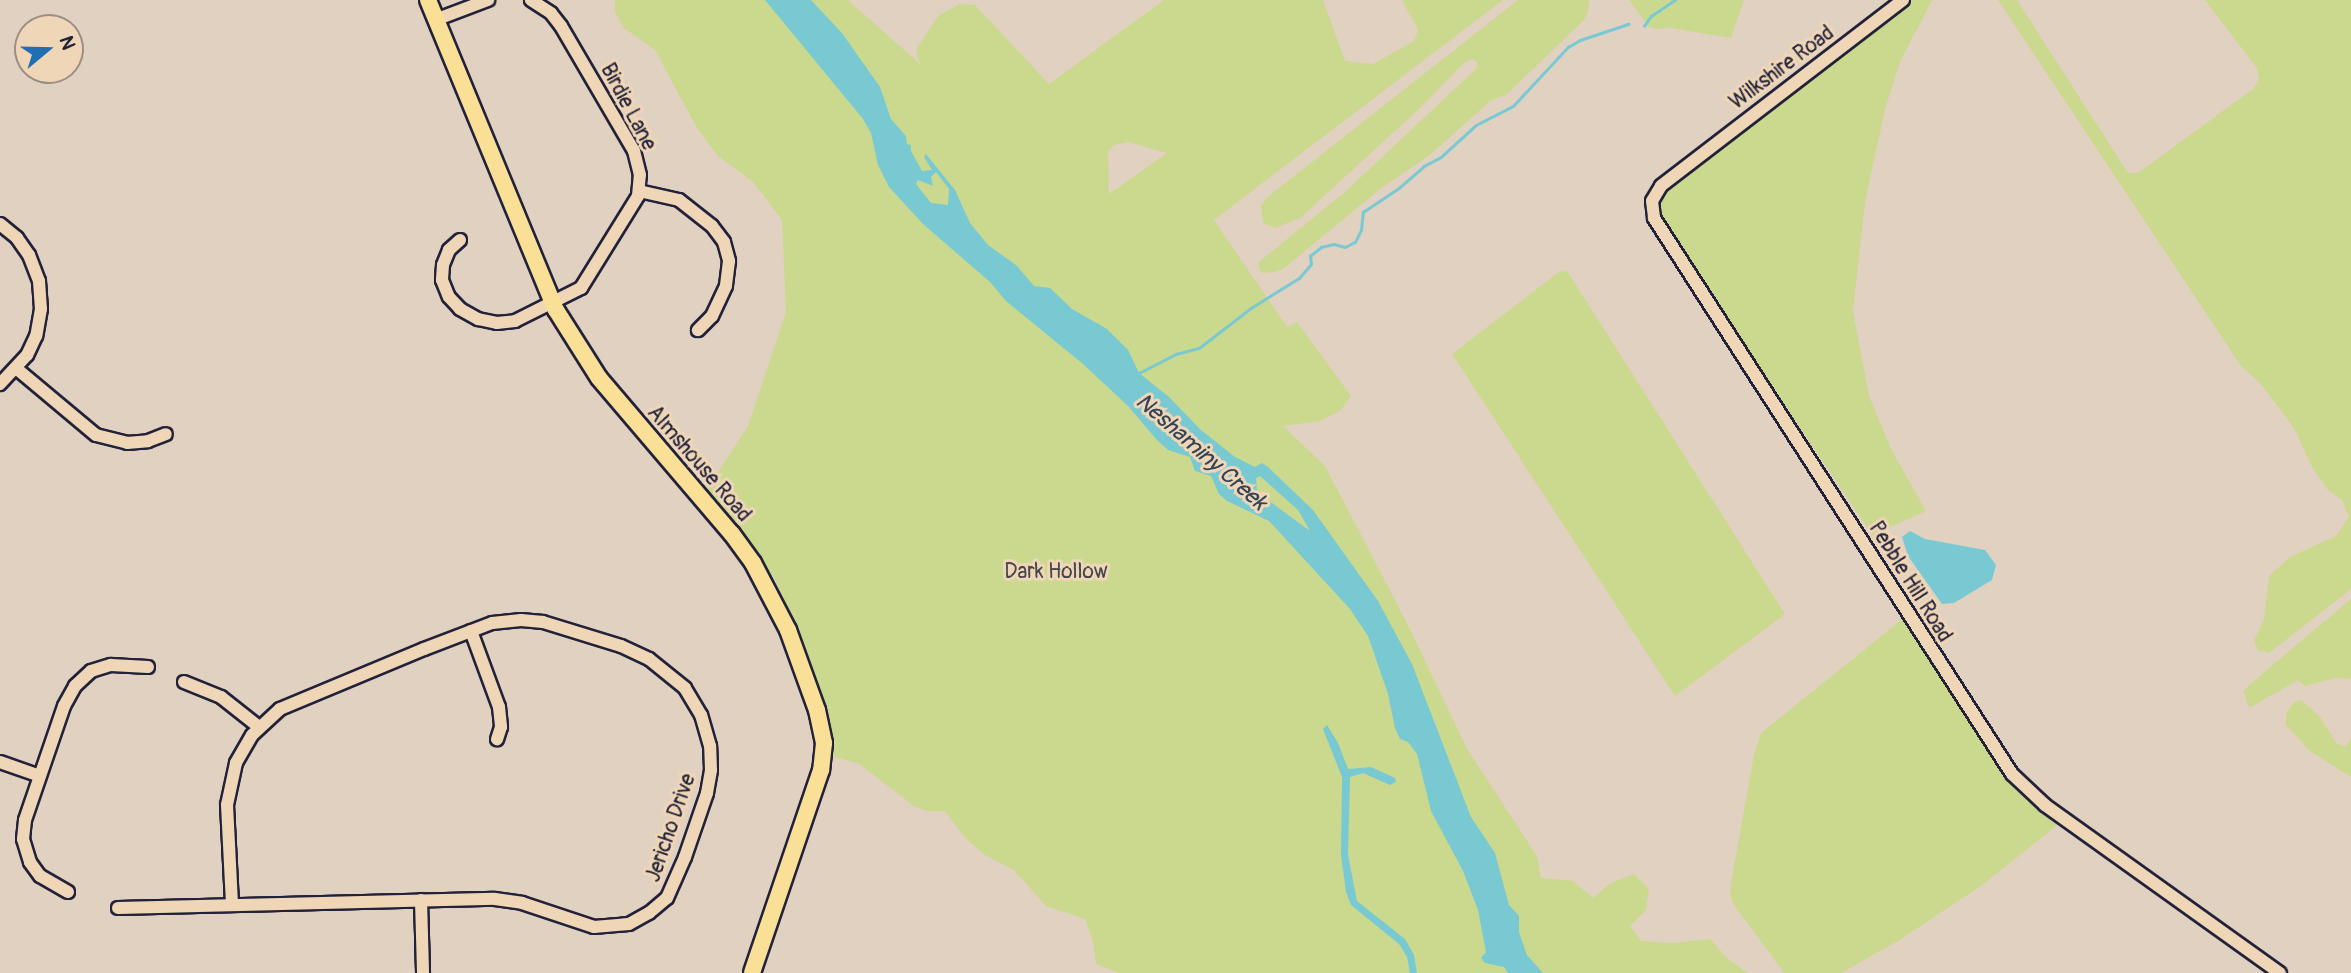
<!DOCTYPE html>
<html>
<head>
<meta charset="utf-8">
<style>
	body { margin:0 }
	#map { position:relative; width:2351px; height:973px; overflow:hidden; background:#e1d1c1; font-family:Pangolin,sans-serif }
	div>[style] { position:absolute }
	.green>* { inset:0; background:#cad98d }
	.water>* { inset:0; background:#79c9d3 }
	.stream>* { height:2.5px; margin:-1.25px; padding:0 1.25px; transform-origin:1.25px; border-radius:1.25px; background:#79c9d3 }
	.roads { filter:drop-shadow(2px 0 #22223b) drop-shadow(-2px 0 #22223b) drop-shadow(0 2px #22223b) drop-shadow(0 -2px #22223b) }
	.minor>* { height:12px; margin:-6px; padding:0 6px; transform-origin:6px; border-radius:6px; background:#efd6b6 }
	.major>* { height:16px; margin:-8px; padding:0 8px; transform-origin:8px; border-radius:8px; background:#fadf96 }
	span { translate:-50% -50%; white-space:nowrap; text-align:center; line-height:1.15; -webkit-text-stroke:6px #efd6b6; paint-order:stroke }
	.street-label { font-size:21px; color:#22223b }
	.park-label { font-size:21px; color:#44474b }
	.water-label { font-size:23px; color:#334359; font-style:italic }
	.north { position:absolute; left:14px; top:14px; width:70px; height:70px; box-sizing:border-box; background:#efd6b6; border:2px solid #9d8e85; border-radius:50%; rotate:71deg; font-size:19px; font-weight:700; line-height:28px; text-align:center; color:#22223b }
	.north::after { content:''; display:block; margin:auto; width:24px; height:32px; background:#1f6fb2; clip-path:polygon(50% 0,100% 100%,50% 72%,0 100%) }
</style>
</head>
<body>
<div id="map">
	<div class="green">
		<div style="clip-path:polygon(evenodd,615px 0,848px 0,921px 65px,916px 54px,918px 46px,939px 15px,960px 4px,975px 5px,1049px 84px,1164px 0,1323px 0,1345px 61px,1373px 64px,1414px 41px,1418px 30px,1402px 0,1503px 0,1214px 220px,1287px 327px,1297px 322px,1351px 396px,1340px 411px,1320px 421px,1283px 426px,1325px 466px,1408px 625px,1467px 749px,1537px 856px,1541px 878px,1573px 881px,1593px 898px,1609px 884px,1634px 874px,1649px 889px,1646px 910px,1630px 926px,1641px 941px,1673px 943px,1710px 939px,1728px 959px,1748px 973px,1120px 973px,1096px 964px,1093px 941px,1085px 919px,1046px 906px,1014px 870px,985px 855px,965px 838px,945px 811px,927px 811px,914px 806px,858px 763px,834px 757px,805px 652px,775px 579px,706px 491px,748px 426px,786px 312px,782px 220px,753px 182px,718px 156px,698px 130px,655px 50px,624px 28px,615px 12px,615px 0,1128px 142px,1167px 153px,1109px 194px,1108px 151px,1114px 145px,1128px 142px)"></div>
		<div style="clip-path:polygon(1518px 0,1589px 0,1589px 3px,1586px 18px,1507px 94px,1490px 101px,1431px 154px,1380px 189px,1288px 265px,1279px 271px,1263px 273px,1259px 270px,1259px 262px,1346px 191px,1477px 68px,1477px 62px,1473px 59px,1465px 62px,1420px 108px,1300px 218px,1275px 228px,1263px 223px,1261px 205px,1270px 195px)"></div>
		<div style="clip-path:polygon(1629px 0,1744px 0,1731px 38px,1671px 28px,1655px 29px,1649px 27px)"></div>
		<div style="clip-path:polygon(1910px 0,1932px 0,1900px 62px,1885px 109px,1865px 202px,1853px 311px,1869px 396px,1891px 449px,1926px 511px,1872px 535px,1663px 223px,1658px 207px,1658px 195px)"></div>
		<div style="clip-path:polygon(1998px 0,2017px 0,2128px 173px,2138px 173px,2253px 89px,2259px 80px,2257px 68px,2205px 0,2351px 0,2351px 589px,2269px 653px,2258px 650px,2254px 640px,2264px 619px,2269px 576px,2290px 557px,2336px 536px,2349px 517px,2342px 500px,2327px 489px,2311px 465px,2294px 428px,2260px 383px,2241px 366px)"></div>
		<div style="clip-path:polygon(1567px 271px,1785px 614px,1675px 696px,1452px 354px,1559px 272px)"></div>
		<div style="clip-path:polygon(2351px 599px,2351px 679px,2335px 678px,2305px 686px,2298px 680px,2251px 707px,2247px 704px,2244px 691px,2249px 685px)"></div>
		<div style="clip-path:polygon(1905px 617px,1981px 736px,2055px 817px,2056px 826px,1981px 886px,1898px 941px,1841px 973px,1784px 973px,1732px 902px,1730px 889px,1754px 754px,1761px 733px)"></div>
		<div style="clip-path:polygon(2301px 700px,2320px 717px,2337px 744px,2346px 746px,2351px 738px,2351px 777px,2310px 751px,2286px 725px,2286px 713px,2294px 702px)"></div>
	</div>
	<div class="water">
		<div style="clip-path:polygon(evenodd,765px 0,811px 0,842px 33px,880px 87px,891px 119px,906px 136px,907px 144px,911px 145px,911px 151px,922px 171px,932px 170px,924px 157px,926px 154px,955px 190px,970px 223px,988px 245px,1016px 265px,1034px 286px,1050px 288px,1072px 309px,1107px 329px,1128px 350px,1139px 373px,1169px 397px,1201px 430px,1235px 457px,1255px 467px,1262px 463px,1268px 467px,1313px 510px,1378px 601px,1412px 664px,1471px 817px,1495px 853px,1509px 905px,1519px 916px,1519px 932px,1527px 955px,1543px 973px,1508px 973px,1504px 967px,1485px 963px,1481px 958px,1486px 952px,1478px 910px,1463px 871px,1431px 811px,1417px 754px,1408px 742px,1400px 739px,1395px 728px,1388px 694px,1368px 636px,1350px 609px,1269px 521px,1227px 501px,1219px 494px,1211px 476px,1195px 471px,1190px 457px,1168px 450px,1156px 439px,1128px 406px,1083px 364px,1006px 301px,990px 282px,923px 224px,889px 187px,878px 165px,871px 133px,863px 119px,765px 0,936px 172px,949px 189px,948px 205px,931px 203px,916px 184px,918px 180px,933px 186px,931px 177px,936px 172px,765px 0,1260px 476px,1298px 510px,1310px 531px,1257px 492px,1256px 478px,1260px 476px)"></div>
		<div style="clip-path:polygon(1910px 531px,1925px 539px,1985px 550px,1996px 565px,1992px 580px,1954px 603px,1942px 604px,1908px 556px,1902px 537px)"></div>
		<div style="clip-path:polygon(1327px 725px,1338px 743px,1348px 769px,1371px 767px,1395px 778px,1396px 782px,1390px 785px,1363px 773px,1350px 777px,1348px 855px,1357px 901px,1405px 939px,1414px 955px,1417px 973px,1410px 973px,1407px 957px,1399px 944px,1351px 905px,1346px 892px,1341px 855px,1342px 777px,1323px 729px)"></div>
	</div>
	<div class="stream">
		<div style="left:1644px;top:26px;width:12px;rotate:-55deg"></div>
		<div style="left:1651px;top:16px;width:29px;rotate:-34deg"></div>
		<div style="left:1137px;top:374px;width:44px;rotate:-27.1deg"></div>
		<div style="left:1176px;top:354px;width:24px;rotate:-15deg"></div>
		<div style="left:1199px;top:348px;width:66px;rotate:-37.6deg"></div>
		<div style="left:1251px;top:308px;width:57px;rotate:-32deg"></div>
		<div style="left:1299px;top:278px;width:18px;rotate:-49deg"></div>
		<div style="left:1311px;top:264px;width:8px;rotate:-97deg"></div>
		<div style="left:1310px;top:256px;width:14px;rotate:-39deg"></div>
		<div style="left:1321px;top:247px;width:13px;rotate:-13deg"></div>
		<div style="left:1334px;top:244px;width:11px;rotate:15deg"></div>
		<div style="left:1345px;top:247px;width:11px;rotate:-27deg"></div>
		<div style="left:1355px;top:242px;width:13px;rotate:-63deg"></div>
		<div style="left:1361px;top:230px;width:18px;rotate:-84deg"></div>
		<div style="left:1363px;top:212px;width:43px;rotate:-33.7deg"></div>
		<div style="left:1399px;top:188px;width:33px;rotate:-41deg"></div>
		<div style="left:1424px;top:166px;width:19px;rotate:-28deg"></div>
		<div style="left:1441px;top:157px;width:47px;rotate:-42.4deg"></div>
		<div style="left:1476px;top:125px;width:42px;rotate:-27.2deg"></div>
		<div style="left:1513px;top:106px;width:81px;rotate:-47deg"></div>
		<div style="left:1568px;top:47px;width:14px;rotate:-30deg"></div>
		<div style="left:1580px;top:40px;width:51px;rotate:-18.4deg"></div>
	</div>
	<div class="roads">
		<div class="minor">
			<div style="left:1903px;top:0;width:305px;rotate:142.5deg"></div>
			<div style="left:1661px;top:186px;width:17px;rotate:121deg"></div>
			<div style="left:1652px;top:201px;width:17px;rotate:83deg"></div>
			<div style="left:1654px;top:218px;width:661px;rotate:57.22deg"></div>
			<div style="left:2012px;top:774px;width:45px;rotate:43.2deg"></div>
			<div style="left:2045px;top:805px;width:289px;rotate:35.6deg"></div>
			<div style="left:435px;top:20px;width:57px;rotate:-20.7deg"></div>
			<div style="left:639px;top:191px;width:41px;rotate:12.7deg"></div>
			<div style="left:679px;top:200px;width:42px;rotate:38.2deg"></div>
			<div style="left:712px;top:226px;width:20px;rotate:53deg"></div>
			<div style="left:724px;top:242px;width:20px;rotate:75deg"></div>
			<div style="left:729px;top:261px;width:25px;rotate:97deg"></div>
			<div style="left:726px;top:286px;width:33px;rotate:115deg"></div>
			<div style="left:712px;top:316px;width:20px;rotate:135deg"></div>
			<div style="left:0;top:224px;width:22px;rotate:39deg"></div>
			<div style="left:17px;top:238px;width:21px;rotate:55deg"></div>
			<div style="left:29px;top:255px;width:28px;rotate:69deg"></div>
			<div style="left:39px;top:281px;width:28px;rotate:86deg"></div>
			<div style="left:41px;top:309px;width:27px;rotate:100deg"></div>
			<div style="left:36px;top:336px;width:21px;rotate:115deg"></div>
			<div style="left:27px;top:355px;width:40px;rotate:133deg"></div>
			<div style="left:460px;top:240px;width:15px;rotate:138deg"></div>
			<div style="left:449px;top:250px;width:16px;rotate:112deg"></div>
			<div style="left:443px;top:265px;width:15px;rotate:94deg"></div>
			<div style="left:442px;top:280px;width:18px;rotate:68deg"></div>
			<div style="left:449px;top:297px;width:16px;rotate:47deg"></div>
			<div style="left:460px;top:309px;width:21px;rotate:29deg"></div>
			<div style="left:478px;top:319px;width:19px;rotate:12deg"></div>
			<div style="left:497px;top:323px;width:18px;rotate:-6deg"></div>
			<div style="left:515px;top:321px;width:74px;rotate:-26.6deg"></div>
			<div style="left:581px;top:288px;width:108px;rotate:-58.2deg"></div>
			<div style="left:638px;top:196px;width:21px;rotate:-85deg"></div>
			<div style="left:640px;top:175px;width:25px;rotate:-104deg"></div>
			<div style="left:634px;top:151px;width:145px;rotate:-120.3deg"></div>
			<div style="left:561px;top:26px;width:16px;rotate:-128deg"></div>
			<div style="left:551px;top:13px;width:24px;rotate:-147deg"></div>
			<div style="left:17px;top:369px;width:103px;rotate:39.9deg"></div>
			<div style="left:96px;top:435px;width:32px;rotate:14deg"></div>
			<div style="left:127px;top:443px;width:21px;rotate:-5deg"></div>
			<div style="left:148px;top:441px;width:19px;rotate:-21deg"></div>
			<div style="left:471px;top:631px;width:81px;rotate:69.8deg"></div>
			<div style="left:499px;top:707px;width:20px;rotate:84deg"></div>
			<div style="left:501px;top:727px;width:13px;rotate:108deg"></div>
			<div style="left:184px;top:682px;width:40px;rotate:22deg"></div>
			<div style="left:221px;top:697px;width:48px;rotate:38.3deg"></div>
			<div style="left:0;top:762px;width:42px;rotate:19.3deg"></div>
			<div style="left:68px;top:892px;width:32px;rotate:-150deg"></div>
			<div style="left:40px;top:876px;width:17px;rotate:-126deg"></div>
			<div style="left:30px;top:862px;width:24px;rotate:-107deg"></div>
			<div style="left:23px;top:839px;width:19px;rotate:-84deg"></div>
			<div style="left:25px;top:820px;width:120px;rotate:-71.1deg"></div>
			<div style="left:64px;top:706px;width:23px;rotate:-61deg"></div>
			<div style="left:75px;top:686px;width:22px;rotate:-43deg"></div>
			<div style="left:91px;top:671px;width:21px;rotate:-17deg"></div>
			<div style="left:111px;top:665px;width:37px;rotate:3deg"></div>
			<div style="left:421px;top:900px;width:73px;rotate:88.4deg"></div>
			<div style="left:118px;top:908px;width:377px;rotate:-1.4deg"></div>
			<div style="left:495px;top:899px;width:27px;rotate:8deg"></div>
			<div style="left:522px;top:903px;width:76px;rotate:18.4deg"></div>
			<div style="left:594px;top:927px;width:35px;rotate:-5deg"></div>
			<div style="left:629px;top:924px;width:23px;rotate:-29deg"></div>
			<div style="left:649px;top:913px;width:23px;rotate:-40deg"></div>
			<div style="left:667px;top:898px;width:45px;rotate:-66.3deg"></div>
			<div style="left:685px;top:857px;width:68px;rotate:-71deg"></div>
			<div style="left:707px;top:793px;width:23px;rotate:-80deg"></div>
			<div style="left:711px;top:770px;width:24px;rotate:-92deg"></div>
			<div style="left:710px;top:746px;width:32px;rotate:-106deg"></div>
			<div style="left:701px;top:715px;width:31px;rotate:-121deg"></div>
			<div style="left:685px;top:688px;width:46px;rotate:-141.1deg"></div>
			<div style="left:649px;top:659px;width:31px;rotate:-155deg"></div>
			<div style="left:621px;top:646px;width:82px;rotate:-162.9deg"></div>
			<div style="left:543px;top:622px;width:22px;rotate:-175deg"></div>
			<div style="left:521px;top:620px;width:29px;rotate:174deg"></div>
			<div style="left:492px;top:623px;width:73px;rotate:159.1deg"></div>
			<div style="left:424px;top:649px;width:156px;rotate:157.4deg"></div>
			<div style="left:280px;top:709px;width:38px;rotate:137deg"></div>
			<div style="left:252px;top:735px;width:32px;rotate:120deg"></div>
			<div style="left:236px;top:763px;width:43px;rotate:102.1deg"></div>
			<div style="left:227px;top:805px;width:100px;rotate:87.1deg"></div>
		</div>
		<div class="major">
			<div style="left:428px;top:0;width:335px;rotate:67.6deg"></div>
			<div style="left:556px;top:310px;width:80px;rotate:57.7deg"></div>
			<div style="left:599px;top:378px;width:205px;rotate:49.6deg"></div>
			<div style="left:732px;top:534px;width:36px;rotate:54deg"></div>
			<div style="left:753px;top:563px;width:76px;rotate:62.4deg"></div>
			<div style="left:788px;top:630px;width:85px;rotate:70.1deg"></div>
			<div style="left:817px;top:710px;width:34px;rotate:78deg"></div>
			<div style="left:824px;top:743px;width:27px;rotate:96deg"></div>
			<div style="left:821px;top:770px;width:214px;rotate:108.8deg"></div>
		</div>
	</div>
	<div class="street-label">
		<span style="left:1782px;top:68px;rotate:-37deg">Wilkshire Road</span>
		<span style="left:628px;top:107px;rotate:62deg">Birdie Lane</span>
		<span style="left:699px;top:464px;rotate:49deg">Almshouse Road</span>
		<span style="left:1910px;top:582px;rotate:58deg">Pebble Hill Road</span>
		<span style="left:671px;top:828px;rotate:-71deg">Jericho Drive</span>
	</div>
	<div class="park-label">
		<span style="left:1056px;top:572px">Dark Hollow</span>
	</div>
	<div class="water-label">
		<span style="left:1201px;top:452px;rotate:41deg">Neshaminy Creek</span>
	</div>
	<div class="north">N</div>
</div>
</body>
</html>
